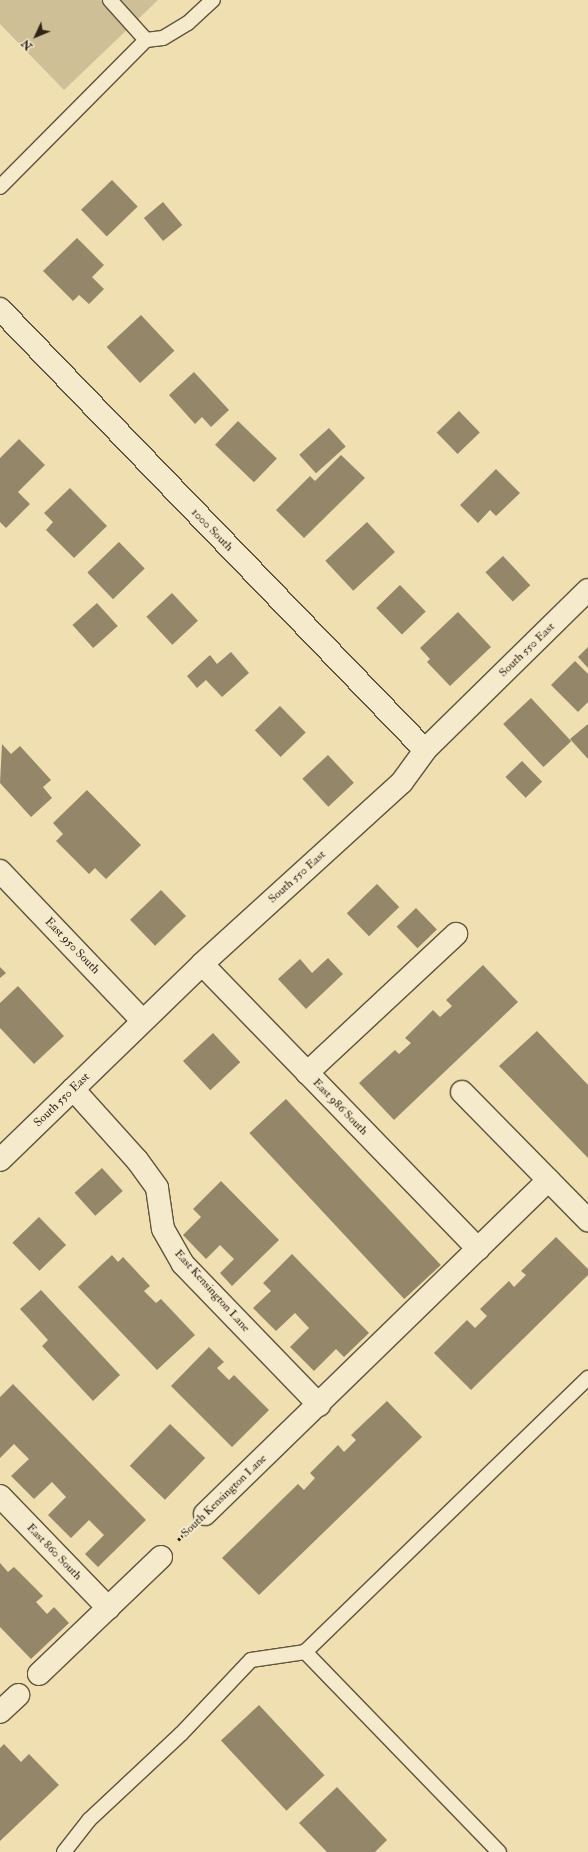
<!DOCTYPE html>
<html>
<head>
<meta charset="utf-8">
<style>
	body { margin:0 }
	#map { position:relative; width:588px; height:1852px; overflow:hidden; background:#efdfb1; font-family:"IM FELL Double Pica",serif }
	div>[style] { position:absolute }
	.green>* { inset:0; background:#cfbf97 }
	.building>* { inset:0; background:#948668; transform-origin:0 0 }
	.path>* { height:2.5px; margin-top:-1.25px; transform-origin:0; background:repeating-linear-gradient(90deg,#312518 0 3px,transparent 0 5px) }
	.roads { filter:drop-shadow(1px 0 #60543e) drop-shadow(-1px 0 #60543e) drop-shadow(0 1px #60543e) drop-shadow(0 -1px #60543e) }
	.lane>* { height:14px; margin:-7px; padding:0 7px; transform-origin:7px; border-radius:7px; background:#f5eacc }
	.street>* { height:22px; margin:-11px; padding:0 11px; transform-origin:11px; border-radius:11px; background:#f5eacc }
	span { translate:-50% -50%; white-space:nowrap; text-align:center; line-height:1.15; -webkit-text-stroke:4px #f5eacc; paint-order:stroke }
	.street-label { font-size:12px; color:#312518 }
	.north { position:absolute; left:16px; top:16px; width:40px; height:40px; -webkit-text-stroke:3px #f5eacc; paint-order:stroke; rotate:226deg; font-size:11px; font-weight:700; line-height:16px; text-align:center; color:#312518 }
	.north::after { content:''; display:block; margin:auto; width:14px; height:18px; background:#312518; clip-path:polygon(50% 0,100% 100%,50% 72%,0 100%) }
</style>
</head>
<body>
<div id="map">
	<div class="green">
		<div style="clip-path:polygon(0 0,158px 0,64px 90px,0 24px)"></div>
	</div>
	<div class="building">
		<div style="left:112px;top:180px;width:37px;height:43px;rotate:46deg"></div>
		<div style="left:163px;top:202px;width:30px;height:25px;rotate:50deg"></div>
		<div style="clip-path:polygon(77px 238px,104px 265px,92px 277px,104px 289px,89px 304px,79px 295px,73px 301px,43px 271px)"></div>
		<div style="left:141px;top:315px;width:49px;height:47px;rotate:47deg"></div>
		<div style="clip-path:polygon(194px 372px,229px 410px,211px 427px,202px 417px,195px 424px,169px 395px)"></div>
		<div style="left:459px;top:411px;width:30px;height:31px;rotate:46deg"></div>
		<div style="left:238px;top:421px;width:54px;height:33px;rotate:44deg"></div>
		<div style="left:329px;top:428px;width:25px;height:40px;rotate:48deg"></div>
		<div style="clip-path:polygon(19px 439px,45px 465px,18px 492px,30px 504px,6px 528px,0 522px,0 458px)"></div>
		<div style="clip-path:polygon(341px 455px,365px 478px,304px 538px,276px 510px,310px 476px,315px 481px)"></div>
		<div style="clip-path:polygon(496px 469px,520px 493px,496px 516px,490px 510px,478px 523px,460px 505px)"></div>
		<div style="clip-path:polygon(70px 488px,107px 526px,74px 558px,46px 530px,53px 522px,44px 513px)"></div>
		<div style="left:367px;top:522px;width:41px;height:57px;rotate:47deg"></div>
		<div style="left:119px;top:542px;width:37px;height:44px;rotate:46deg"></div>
		<div style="left:503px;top:556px;width:40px;height:24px;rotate:47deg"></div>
		<div style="left:400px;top:585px;width:37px;height:33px;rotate:46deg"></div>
		<div style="left:172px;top:593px;width:38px;height:35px;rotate:47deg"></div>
		<div style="left:97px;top:603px;width:31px;height:33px;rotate:48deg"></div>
		<div style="clip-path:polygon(458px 612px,491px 647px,450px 686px,427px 662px,430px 659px,420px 648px)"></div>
		<div style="clip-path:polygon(588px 647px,588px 668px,578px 657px)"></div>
		<div style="clip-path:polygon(231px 652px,249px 673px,222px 697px,206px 680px,197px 688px,187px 676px,210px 655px,217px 664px)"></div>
		<div style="clip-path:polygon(575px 661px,588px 674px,588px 702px,578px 712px,551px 685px)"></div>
		<div style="left:531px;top:698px;width:59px;height:38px;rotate:47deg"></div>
		<div style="left:280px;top:706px;width:37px;height:35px;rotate:46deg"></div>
		<div style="clip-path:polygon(588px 724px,588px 759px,570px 739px)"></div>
		<div style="clip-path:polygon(2px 744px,11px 754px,20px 746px,51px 780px,43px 787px,52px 798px,31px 817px,0 783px)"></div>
		<div style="left:328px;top:755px;width:38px;height:35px;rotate:47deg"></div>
		<div style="left:522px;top:761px;width:29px;height:23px;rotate:46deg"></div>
		<div style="clip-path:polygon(87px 790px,141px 845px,106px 879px,95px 868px,89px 874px,56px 841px,63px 834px,53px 823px)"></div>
		<div style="left:377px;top:884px;width:32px;height:42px;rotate:46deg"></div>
		<div style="left:161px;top:890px;width:36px;height:43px;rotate:46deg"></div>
		<div style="left:416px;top:908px;width:30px;height:27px;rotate:46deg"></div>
		<div style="clip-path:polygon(328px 958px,343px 974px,306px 1009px,278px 979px,300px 959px,312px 973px)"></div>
		<div style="clip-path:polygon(483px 965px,518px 1002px,394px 1120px,359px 1083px,395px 1050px,399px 1054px,411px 1043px,405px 1038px,433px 1010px,440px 1017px,452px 1006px,446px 1000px)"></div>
		<div style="clip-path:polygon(0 967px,6px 973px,0 978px)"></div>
		<div style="clip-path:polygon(18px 986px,64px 1036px,34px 1064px,0 1028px,0 1003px)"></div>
		<div style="clip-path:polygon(537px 1031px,588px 1085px,588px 1158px,499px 1066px)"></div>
		<div style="left:213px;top:1033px;width:40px;height:41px;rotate:47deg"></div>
		<div style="left:286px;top:1099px;width:227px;height:50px;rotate:47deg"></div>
		<div style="left:102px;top:1168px;width:31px;height:37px;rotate:48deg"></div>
		<div style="clip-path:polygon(221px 1181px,279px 1240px,232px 1286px,220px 1273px,234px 1259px,220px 1245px,206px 1259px,183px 1235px,201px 1217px,193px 1209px)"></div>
		<div style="left:39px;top:1217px;width:39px;height:37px;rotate:46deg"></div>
		<div style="clip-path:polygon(556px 1237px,588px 1269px,588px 1275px,471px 1390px,434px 1353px,467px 1320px,475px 1328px,487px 1316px,480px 1309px,509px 1281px,514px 1287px,526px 1275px,521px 1271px)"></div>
		<div style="clip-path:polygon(292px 1254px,369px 1333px,344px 1357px,336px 1349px,314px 1371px,290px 1347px,309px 1328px,295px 1313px,276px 1331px,253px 1308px,271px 1291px,263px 1283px)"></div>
		<div style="clip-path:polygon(112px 1255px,118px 1262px,123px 1257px,150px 1286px,144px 1291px,156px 1303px,161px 1299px,195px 1335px,157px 1370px,78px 1287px)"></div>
		<div style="clip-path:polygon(41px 1290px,120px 1375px,93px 1401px,42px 1346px,48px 1340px,20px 1309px)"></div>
		<div style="clip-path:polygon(209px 1347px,224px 1362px,217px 1368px,229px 1380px,234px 1375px,269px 1410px,232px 1447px,171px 1386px)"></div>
		<div style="clip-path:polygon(13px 1384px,146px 1520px,98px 1567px,85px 1554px,104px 1535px,89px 1520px,71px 1538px,48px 1515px,66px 1497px,52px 1482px,34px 1499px,11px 1476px,29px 1459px,14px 1444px,0 1458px,0 1397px)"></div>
		<div style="clip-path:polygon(387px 1401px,422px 1437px,259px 1595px,222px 1558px,298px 1484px,304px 1490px,315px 1478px,310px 1473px,338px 1445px,344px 1452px,356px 1440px,351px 1435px)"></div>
		<div style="left:170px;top:1424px;width:49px;height:58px;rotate:44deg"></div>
		<div style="clip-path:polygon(0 1563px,8px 1572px,14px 1567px,43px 1596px,36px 1602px,47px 1614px,54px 1607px,69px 1623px,31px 1659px,0 1627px)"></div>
		<div style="left:259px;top:1705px;width:96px;height:52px;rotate:47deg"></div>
		<div style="clip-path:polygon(4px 1744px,21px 1762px,29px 1754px,59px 1785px,0 1841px,0 1748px)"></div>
		<div style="clip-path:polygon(337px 1787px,387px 1840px,375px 1852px,327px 1852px,299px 1823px)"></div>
	</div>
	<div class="path">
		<div style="left:178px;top:1540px;width:13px;rotate:-45deg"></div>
	</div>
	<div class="roads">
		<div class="lane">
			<div style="left:146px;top:40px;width:17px;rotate:-7deg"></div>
			<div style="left:163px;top:38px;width:29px;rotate:-31deg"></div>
			<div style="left:188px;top:23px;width:34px;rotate:-43deg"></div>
			<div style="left:0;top:187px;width:207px;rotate:-45.2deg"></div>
			<div style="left:146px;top:40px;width:54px;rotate:-132deg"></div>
			<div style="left:64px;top:1852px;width:41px;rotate:-52deg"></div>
			<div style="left:89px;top:1820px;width:126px;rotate:-43.1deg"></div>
			<div style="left:181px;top:1734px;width:102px;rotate:-46.6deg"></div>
			<div style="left:251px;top:1660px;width:55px;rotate:-8.4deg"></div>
			<div style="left:499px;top:1852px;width:279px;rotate:-134.1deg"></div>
			<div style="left:305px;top:1652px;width:394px;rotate:-44.1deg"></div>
		</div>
		<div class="street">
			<div style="left:0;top:309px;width:612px;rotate:46.06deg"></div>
			<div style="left:0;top:871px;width:207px;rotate:46.4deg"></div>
			<div style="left:202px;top:964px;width:397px;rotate:45.9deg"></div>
			<div style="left:307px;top:1073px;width:204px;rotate:-43deg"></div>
			<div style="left:73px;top:1089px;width:96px;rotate:48deg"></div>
			<div style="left:137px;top:1160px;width:34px;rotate:54deg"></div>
			<div style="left:157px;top:1188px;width:41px;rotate:81.7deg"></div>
			<div style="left:163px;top:1229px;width:40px;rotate:60.3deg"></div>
			<div style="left:183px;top:1264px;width:196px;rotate:46deg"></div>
			<div style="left:462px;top:1092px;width:180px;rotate:45.5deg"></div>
			<div style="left:0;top:1160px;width:281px;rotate:-44.1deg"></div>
			<div style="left:202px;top:964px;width:270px;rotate:-42.3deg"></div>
			<div style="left:402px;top:782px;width:39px;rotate:-54deg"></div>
			<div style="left:425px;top:750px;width:228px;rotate:-44.5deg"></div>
			<div style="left:0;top:1496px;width:156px;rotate:46deg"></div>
			<div style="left:205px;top:1514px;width:479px;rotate:-44.2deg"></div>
			<div style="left:39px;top:1674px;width:169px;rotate:-43.8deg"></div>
			<div style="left:0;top:1712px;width:25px;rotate:-43deg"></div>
		</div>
	</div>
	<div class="street-label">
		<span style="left:212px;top:530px;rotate:46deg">1000 South</span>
		<span style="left:527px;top:650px;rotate:-44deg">South 550 East</span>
		<span style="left:297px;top:877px;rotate:-42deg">South 550 East</span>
		<span style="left:72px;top:946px;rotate:46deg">East 950 South</span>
		<span style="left:62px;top:1100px;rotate:-44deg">South 550 East</span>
		<span style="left:340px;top:1107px;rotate:46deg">East 986 South</span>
		<span style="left:212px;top:1291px;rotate:48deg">East Kensington Lane</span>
		<span style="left:224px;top:1496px;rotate:-44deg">South Kensington Lane</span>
		<span style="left:54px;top:1552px;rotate:46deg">East 860 South</span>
	</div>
	<div class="north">N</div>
</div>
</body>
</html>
